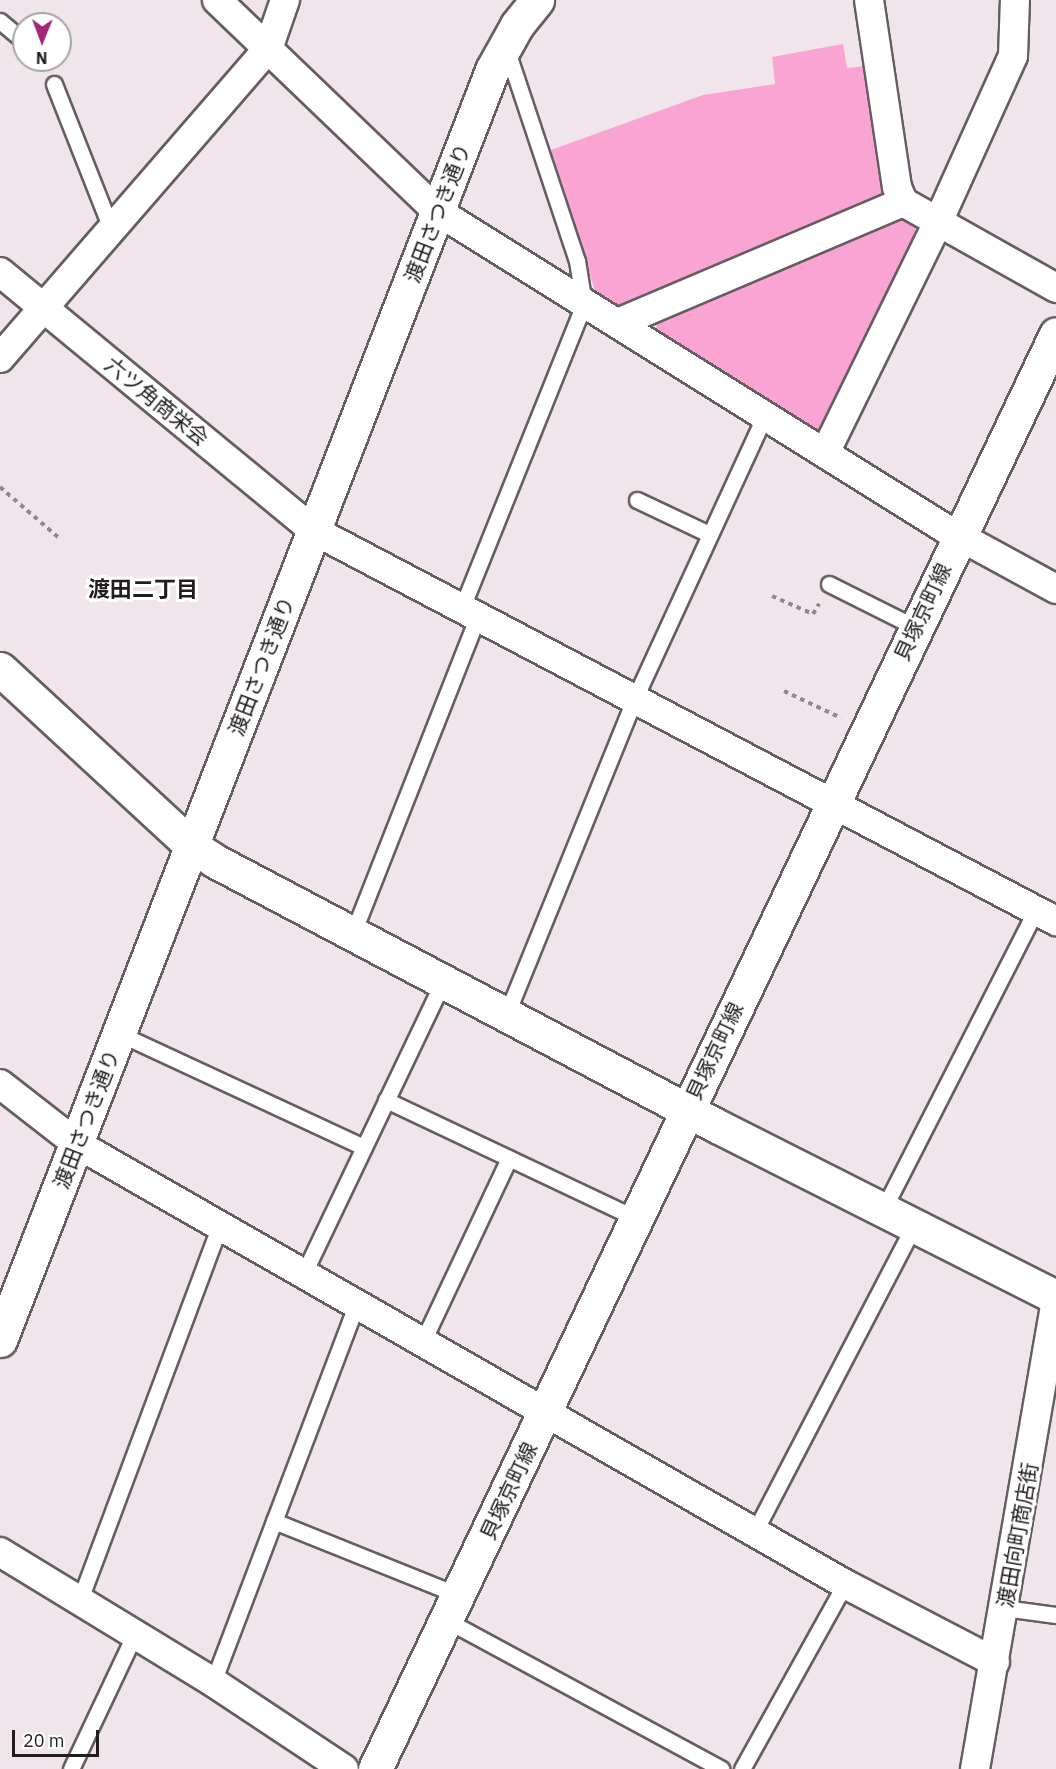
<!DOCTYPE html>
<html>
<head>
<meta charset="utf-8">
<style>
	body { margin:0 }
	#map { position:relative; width:1056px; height:1769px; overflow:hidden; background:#f0e5ea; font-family:"IBM Plex Sans","Noto Sans JP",sans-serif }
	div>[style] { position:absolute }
	.green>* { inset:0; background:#faa4d3 }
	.path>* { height:4px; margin-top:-2px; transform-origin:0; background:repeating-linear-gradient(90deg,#90888c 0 4.5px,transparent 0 9px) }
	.roads { filter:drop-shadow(2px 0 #665d62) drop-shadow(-2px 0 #665d62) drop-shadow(0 2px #665d62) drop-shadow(0 -2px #665d62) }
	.lane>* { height:15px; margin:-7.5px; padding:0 7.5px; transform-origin:7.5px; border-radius:7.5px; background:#fff }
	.street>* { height:28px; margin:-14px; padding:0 14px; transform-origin:14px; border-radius:14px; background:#fff }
	.secondary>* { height:33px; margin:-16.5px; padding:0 16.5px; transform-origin:16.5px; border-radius:16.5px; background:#fff }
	span { translate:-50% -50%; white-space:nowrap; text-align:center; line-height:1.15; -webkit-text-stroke:6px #fff; paint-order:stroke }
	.street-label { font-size:21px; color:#211d1f }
	.neighbourhood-label { font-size:22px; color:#211d1f; font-weight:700 }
	.north { position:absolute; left:12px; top:12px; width:60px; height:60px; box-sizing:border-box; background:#fff; border:2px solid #a6a5a5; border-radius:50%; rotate:181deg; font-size:16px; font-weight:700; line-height:24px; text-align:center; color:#211d1f }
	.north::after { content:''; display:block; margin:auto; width:21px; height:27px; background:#a42677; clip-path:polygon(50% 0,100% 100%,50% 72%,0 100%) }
	.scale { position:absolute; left:12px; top:1730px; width:87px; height:27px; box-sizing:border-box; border:3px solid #211d1f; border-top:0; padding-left:8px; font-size:18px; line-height:21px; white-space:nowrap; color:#211d1f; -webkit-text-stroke:4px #fff; paint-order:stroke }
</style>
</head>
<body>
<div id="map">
	<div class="green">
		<div style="clip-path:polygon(843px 44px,847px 68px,867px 66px,889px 187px,885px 197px,619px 306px,596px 294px,551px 150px,703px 95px,775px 84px,772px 57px)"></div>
		<div style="clip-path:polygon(900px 216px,913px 222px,918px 237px,828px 426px,812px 432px,656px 335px,657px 320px)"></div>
	</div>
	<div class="path">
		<div style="left:0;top:487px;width:78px;rotate:40.8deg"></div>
		<div style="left:772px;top:596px;width:45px;rotate:23.7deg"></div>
		<div style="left:813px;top:614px;width:12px;rotate:-59deg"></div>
		<div style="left:784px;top:691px;width:63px;rotate:25.3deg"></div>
	</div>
	<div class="roads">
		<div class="lane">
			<div style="left:0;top:21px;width:25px;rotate:40deg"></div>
			<div style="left:54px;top:84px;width:156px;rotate:68.5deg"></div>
			<div style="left:637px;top:500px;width:80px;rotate:25.3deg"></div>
			<div style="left:829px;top:584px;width:96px;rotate:26.6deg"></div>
			<div style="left:461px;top:610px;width:330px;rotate:-68.1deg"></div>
			<div style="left:584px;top:304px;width:44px;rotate:-99.2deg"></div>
			<div style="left:577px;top:261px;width:225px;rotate:-108.4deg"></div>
			<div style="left:353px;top:933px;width:338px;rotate:-68.5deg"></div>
			<div style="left:507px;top:1013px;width:338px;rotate:-67.9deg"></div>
			<div style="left:634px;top:700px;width:311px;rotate:-65.3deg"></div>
			<div style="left:118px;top:1033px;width:271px;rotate:24.9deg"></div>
			<div style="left:386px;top:1100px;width:276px;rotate:25.3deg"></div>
			<div style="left:883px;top:1210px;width:337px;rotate:-63deg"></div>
			<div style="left:304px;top:1273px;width:326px;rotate:-64.5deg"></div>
			<div style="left:423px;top:1341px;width:202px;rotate:-64.8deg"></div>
			<div style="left:274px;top:1521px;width:198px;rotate:21.9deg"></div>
			<div style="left:755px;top:1531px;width:345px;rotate:-62.5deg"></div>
			<div style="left:79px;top:1602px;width:403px;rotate:-69.5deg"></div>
			<div style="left:1004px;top:1608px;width:52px;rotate:7.7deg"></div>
			<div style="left:446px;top:1620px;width:313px;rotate:28.4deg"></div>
			<div style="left:213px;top:1682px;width:403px;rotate:-69.2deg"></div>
			<div style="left:71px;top:1769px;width:147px;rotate:-64.7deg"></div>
			<div style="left:742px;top:1769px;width:212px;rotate:-60.9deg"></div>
		</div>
		<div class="street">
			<div style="left:217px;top:0;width:305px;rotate:43.8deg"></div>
			<div style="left:437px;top:211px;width:600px;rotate:32deg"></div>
			<div style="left:946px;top:529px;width:125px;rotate:28.6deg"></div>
			<div style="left:869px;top:0;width:189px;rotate:81.5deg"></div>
			<div style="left:897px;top:187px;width:16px;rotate:68deg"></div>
			<div style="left:903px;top:202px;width:176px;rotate:29.3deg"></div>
			<div style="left:0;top:272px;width:406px;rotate:39.5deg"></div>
			<div style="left:313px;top:530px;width:840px;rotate:27.76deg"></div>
			<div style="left:618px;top:323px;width:310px;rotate:-23deg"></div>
			<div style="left:0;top:358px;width:409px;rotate:-49.1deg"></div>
			<div style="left:268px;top:49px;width:52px;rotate:-70.9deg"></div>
			<div style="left:825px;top:453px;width:257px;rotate:-63.9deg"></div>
			<div style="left:938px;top:222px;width:182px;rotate:-65.7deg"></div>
			<div style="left:1013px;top:56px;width:56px;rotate:-88deg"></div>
			<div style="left:0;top:1084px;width:98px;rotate:37.9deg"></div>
			<div style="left:77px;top:1144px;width:885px;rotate:29.81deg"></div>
			<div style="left:845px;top:1584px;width:169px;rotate:27.5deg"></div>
			<div style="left:0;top:1552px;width:250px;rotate:31.4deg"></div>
			<div style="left:213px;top:1682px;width:157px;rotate:33.6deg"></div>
			<div style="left:975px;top:1769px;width:475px;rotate:-80.2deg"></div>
		</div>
		<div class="secondary">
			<div style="left:0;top:669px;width:261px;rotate:42.7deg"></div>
			<div style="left:192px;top:846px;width:27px;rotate:33deg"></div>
			<div style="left:215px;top:861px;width:568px;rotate:27.83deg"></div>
			<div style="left:717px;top:1126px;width:380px;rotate:26.8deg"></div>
			<div style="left:0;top:1340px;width:1362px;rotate:-68.82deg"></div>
			<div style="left:492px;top:70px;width:51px;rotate:-60.9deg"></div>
			<div style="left:517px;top:25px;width:32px;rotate:-51deg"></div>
			<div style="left:375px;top:1769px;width:1588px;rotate:-64.61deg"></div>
		</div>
	</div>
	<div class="street-label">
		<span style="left:437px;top:213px;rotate:-69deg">渡田さつき通り</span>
		<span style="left:157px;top:401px;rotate:39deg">六ツ角商栄会</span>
		<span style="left:922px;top:612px;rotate:-65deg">貝塚京町線</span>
		<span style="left:261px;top:666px;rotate:-69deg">渡田さつき通り</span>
		<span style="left:714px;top:1051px;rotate:-65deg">貝塚京町線</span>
		<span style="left:86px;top:1119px;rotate:-69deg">渡田さつき通り</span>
		<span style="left:508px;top:1491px;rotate:-65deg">貝塚京町線</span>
		<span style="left:1017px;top:1535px;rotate:-80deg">渡田向町商店街</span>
	</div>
	<div class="neighbourhood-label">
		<span style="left:143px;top:589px">渡田二丁目</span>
	</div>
	<div class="north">N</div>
	<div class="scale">20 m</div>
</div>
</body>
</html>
